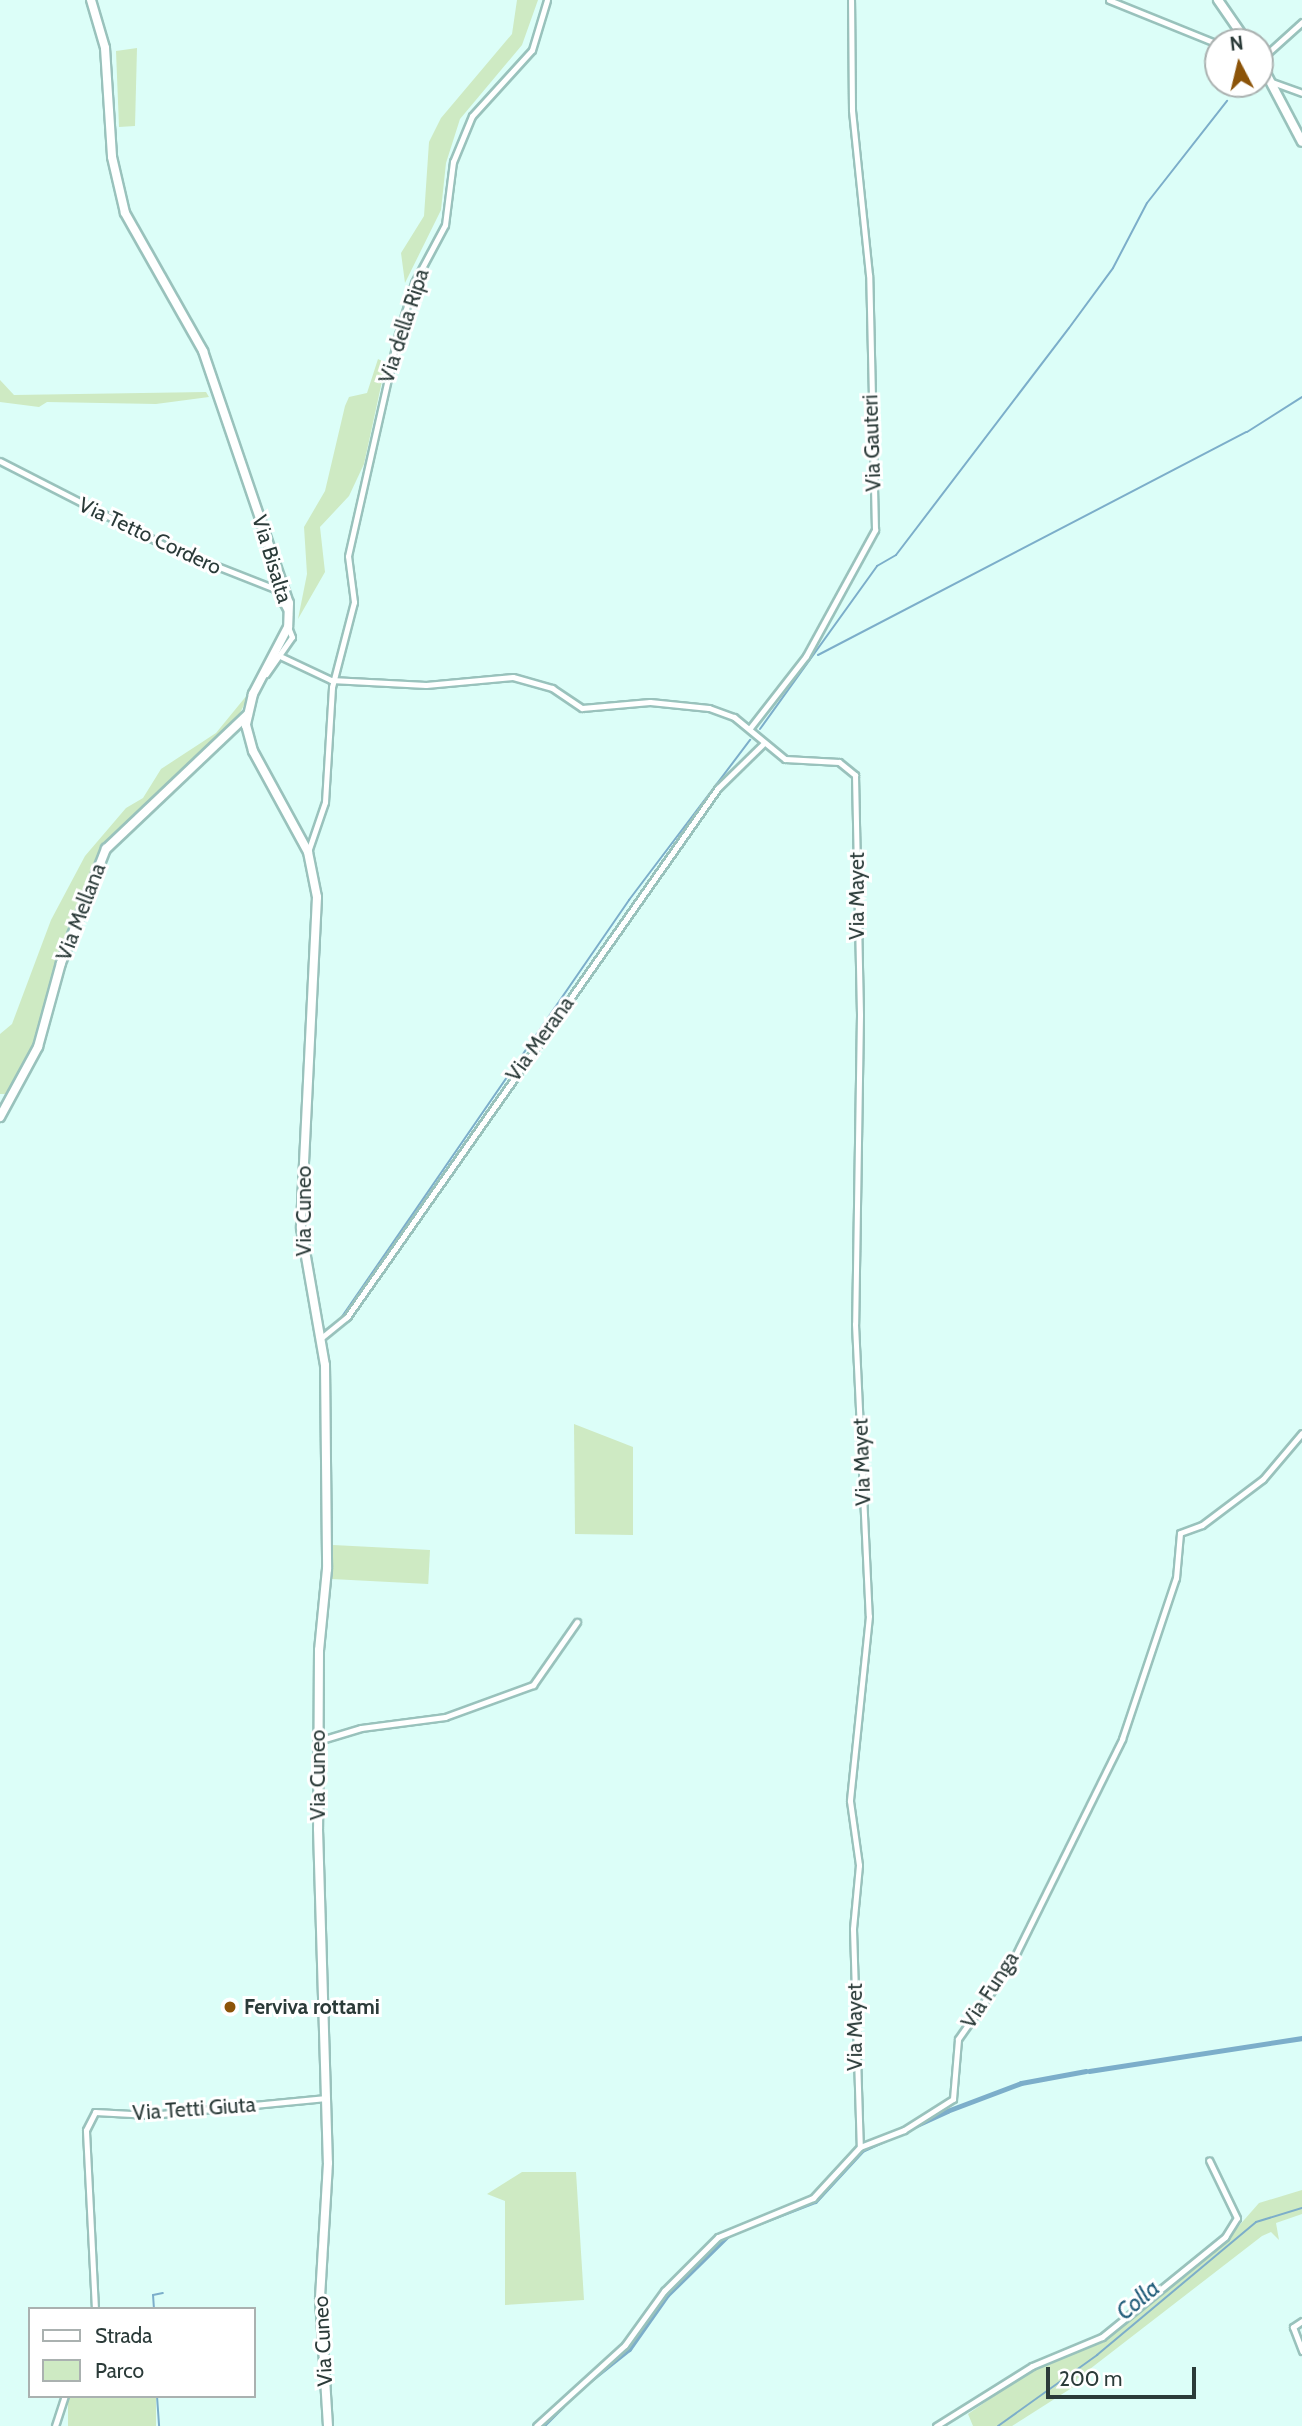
<!DOCTYPE html>
<html>
<head>
<meta charset="utf-8">
<style>
	body { margin:0 }
	#map { position:relative; width:1302px; height:2426px; overflow:hidden; background:#dcfef8; font-family:Cabin,sans-serif }
	div>[style] { position:absolute }
	.green>* { inset:0; background:#ceeac3; transform-origin:0 0 }
	.stream>* { height:2px; margin:-1px; padding:0 1px; transform-origin:1px; border-radius:1px; background:#7caeca }
	.canal>* { height:5px; margin:-2.5px; padding:0 2.5px; transform-origin:2.5px; border-radius:2.5px; background:#7caeca }
	.roads { filter:drop-shadow(2px 0 #99c2bc) drop-shadow(-2px 0 #99c2bc) drop-shadow(0 2px #99c2bc) drop-shadow(0 -2px #99c2bc) }
	.street>* { height:5px; margin:-2.5px; padding:0 2.5px; transform-origin:2.5px; border-radius:2.5px; background:#fff }
	.secondary>* { height:8px; margin:-4px; padding:0 4px; transform-origin:4px; border-radius:4px; background:#fff }
	.dots>* { width:19px; height:19px; translate:-50% -50%; box-sizing:border-box; border:4px solid #fff; border-radius:50% }
	span { translate:-50% -50%; white-space:nowrap; text-align:center; line-height:1.15; -webkit-text-stroke:6px #fff; paint-order:stroke }
	.street-label { font-size:21px; color:#2b3b39 }
	.poi-label { font-size:21px; color:#2b3b39; font-weight:700 }
	.left { translate:0 -50%; text-align:left }
	.water-label { font-size:23px; color:#215d7a; font-style:italic }
	.legend { position:absolute; left:28px; top:2307px; width:228px; height:91px; box-sizing:border-box; background:#fff; border:2px solid #aab1b0; margin:0; padding:9px 12px; list-style:none; font-size:21px; color:#2b3b39 }
	.legend li { display:flex; align-items:center; gap:14px; height:35px }
	.legend b { width:35px; border:2px solid #aab1b0 }
	.north { position:absolute; left:1204px; top:28px; width:70px; height:70px; box-sizing:border-box; background:#fff; border:2px solid #aab1b0; border-radius:50%; rotate:353deg; font-size:19px; font-weight:700; line-height:28px; text-align:center; color:#2b3b39 }
	.north::after { content:''; display:block; margin:auto; width:24px; height:32px; background:#8c5409; clip-path:polygon(50% 0,100% 100%,50% 72%,0 100%) }
	.scale { position:absolute; left:1046px; top:2367px; width:150px; height:32px; box-sizing:border-box; border:4px solid #2b3b39; border-top:0; padding-left:9px; font-size:21px; line-height:24px; white-space:nowrap; color:#2b3b39; -webkit-text-stroke:5px #fff; paint-order:stroke }
</style>
</head>
<body>
<div id="map">
	<div class="green">
		<div style="clip-path:polygon(517px 0,538px 0,522px 45px,460px 119px,446px 163px,441px 210px,405px 283px,401px 253px,424px 216px,429px 142px,441px 118px,512px 34px)"></div>
		<div style="clip-path:polygon(137px 48px,135px 126px,119px 127px,116px 51px)"></div>
		<div style="clip-path:polygon(378px 359px,386px 363px,364px 464px,349px 496px,320px 527px,325px 572px,298px 619px,307px 574px,304px 527px,325px 491px,345px 406px,349px 397px,367px 393px)"></div>
		<div style="clip-path:polygon(0 380px,14px 395px,206px 392px,209px 397px,156px 404px,47px 402px,39px 407px,0 402px)"></div>
		<div style="clip-path:polygon(252px 689px,236px 721px,100px 852px,38px 1038px,10px 1094px,0 1094px,0 1034px,12px 1024px,51px 920px,85px 856px,126px 808px,143px 798px,161px 769px,216px 733px)"></div>
		<div style="clip-path:polygon(574px 1424px,633px 1447px,633px 1535px,575px 1534px)"></div>
		<div style="left:430px;top:1550px;width:34px;height:97px;rotate:93deg"></div>
		<div style="clip-path:polygon(522px 2172px,576px 2172px,584px 2300px,505px 2305px,505px 2201px,487px 2194px)"></div>
		<div style="clip-path:polygon(1302px 2190px,1302px 2214px,1276px 2223px,1279px 2240px,1271px 2232px,1262px 2236px,1077px 2379px,1078px 2384px,1012px 2426px,973px 2426px,968px 2414px,1034px 2368px,1103px 2340px,1230px 2236px,1259px 2203px)"></div>
		<div style="left:68px;top:2396px;width:88px;height:32px"></div>
	</div>
	<div class="stream">
		<div style="left:818px;top:655px;width:483px;rotate:-27.5deg"></div>
		<div style="left:1247px;top:432px;width:65px;rotate:-32.5deg"></div>
		<div style="left:760px;top:729px;width:201px;rotate:-54.3deg"></div>
		<div style="left:877px;top:566px;width:22px;rotate:-30deg"></div>
		<div style="left:896px;top:555px;width:285px;rotate:-52.7deg"></div>
		<div style="left:1069px;top:328px;width:74px;rotate:-53.7deg"></div>
		<div style="left:1113px;top:268px;width:73px;rotate:-62.4deg"></div>
		<div style="left:1147px;top:203px;width:130px;rotate:-51.9deg"></div>
		<div style="left:341px;top:1318px;width:508px;rotate:-55.43deg"></div>
		<div style="left:629px;top:900px;width:201px;rotate:-52.9deg"></div>
		<div style="left:323px;top:1331px;width:10px;rotate:-29deg"></div>
		<div style="left:154px;top:2309px;width:14px;rotate:-94deg"></div>
		<div style="left:153px;top:2295px;width:10px;rotate:-11deg"></div>
		<div style="left:157px;top:2396px;width:30px;rotate:86deg"></div>
		<div style="left:998px;top:2426px;width:122px;rotate:-35.6deg"></div>
		<div style="left:1097px;top:2355px;width:207px;rotate:-39.9deg"></div>
		<div style="left:1256px;top:2222px;width:48px;rotate:-16.9deg"></div>
	</div>
	<div class="canal">
		<div style="left:1089px;top:2071px;width:216px;rotate:-8.8deg"></div>
		<div style="left:758px;top:2223px;width:61px;rotate:-21.1deg"></div>
		<div style="left:815px;top:2201px;width:69px;rotate:-47.3deg"></div>
		<div style="left:862px;top:2150px;width:94px;rotate:-24.6deg"></div>
		<div style="left:947px;top:2111px;width:79px;rotate:-20.7deg"></div>
		<div style="left:1021px;top:2083px;width:66px;rotate:-10.5deg"></div>
		<div style="left:590px;top:2380px;width:50px;rotate:-38.5deg"></div>
		<div style="left:629px;top:2349px;width:66px;rotate:-54.9deg"></div>
		<div style="left:667px;top:2295px;width:87px;rotate:-44.5deg"></div>
		<div style="left:542px;top:2426px;width:28px;rotate:-45deg"></div>
	</div>
	<div class="roads">
		<div class="street">
			<div style="left:1109px;top:0;width:118px;rotate:22deg"></div>
			<div style="left:1260px;top:60px;width:57px;rotate:-42.1deg"></div>
			<div style="left:1272px;top:82px;width:32px;rotate:20deg"></div>
			<div style="left:0;top:461px;width:186px;rotate:27.1deg"></div>
			<div style="left:166px;top:546px;width:117px;rotate:21.5deg"></div>
			<div style="left:275px;top:589px;width:29px;rotate:61deg"></div>
			<div style="left:272px;top:560px;width:28px;rotate:84deg"></div>
			<div style="left:282px;top:657px;width:54px;rotate:25.1deg"></div>
			<div style="left:331px;top:680px;width:95px;rotate:3deg"></div>
			<div style="left:426px;top:685px;width:87px;rotate:-5.3deg"></div>
			<div style="left:513px;top:677px;width:41px;rotate:15.8deg"></div>
			<div style="left:552px;top:688px;width:36px;rotate:34deg"></div>
			<div style="left:582px;top:708px;width:68px;rotate:-5deg"></div>
			<div style="left:650px;top:702px;width:59px;rotate:5.8deg"></div>
			<div style="left:709px;top:708px;width:27px;rotate:20deg"></div>
			<div style="left:734px;top:717px;width:66px;rotate:39.5deg"></div>
			<div style="left:785px;top:759px;width:54px;rotate:3.2deg"></div>
			<div style="left:839px;top:762px;width:21px;rotate:39deg"></div>
			<div style="left:855px;top:775px;width:240px;rotate:88.8deg"></div>
			<div style="left:860px;top:1015px;width:309px;rotate:90.9deg"></div>
			<div style="left:855px;top:1324px;width:292px;rotate:87.3deg"></div>
			<div style="left:869px;top:1616px;width:186px;rotate:95.9deg"></div>
			<div style="left:850px;top:1801px;width:65px;rotate:82deg"></div>
			<div style="left:859px;top:1865px;width:64px;rotate:95.4deg"></div>
			<div style="left:853px;top:1929px;width:218px;rotate:88.2deg"></div>
			<div style="left:266px;top:674px;width:45px;rotate:-54.9deg"></div>
			<div style="left:292px;top:637px;width:11px;rotate:-112deg"></div>
			<div style="left:750px;top:728px;width:91px;rotate:-52.1deg"></div>
			<div style="left:806px;top:656px;width:144px;rotate:-61.3deg"></div>
			<div style="left:875px;top:530px;width:255px;rotate:-91.3deg"></div>
			<div style="left:869px;top:275px;width:166px;rotate:-95.9deg"></div>
			<div style="left:852px;top:110px;width:110px;rotate:-90.5deg"></div>
			<div style="left:308px;top:852px;width:53px;rotate:-71.2deg"></div>
			<div style="left:325px;top:802px;width:115px;rotate:-86.5deg"></div>
			<div style="left:332px;top:687px;width:88px;rotate:-75.5deg"></div>
			<div style="left:354px;top:602px;width:46px;rotate:-97.4deg"></div>
			<div style="left:348px;top:556px;width:227px;rotate:-77.3deg"></div>
			<div style="left:398px;top:335px;width:54px;rotate:-72.9deg"></div>
			<div style="left:414px;top:283px;width:66px;rotate:-61.9deg"></div>
			<div style="left:445px;top:225px;width:64px;rotate:-82.8deg"></div>
			<div style="left:453px;top:162px;width:50px;rotate:-67.6deg"></div>
			<div style="left:472px;top:116px;width:89px;rotate:-47.7deg"></div>
			<div style="left:532px;top:50px;width:52px;rotate:-73.3deg"></div>
			<div style="left:321px;top:1338px;width:33px;rotate:-39deg"></div>
			<div style="left:347px;top:1317px;width:646px;rotate:-54.96deg"></div>
			<div style="left:718px;top:788px;width:64px;rotate:-44.4deg"></div>
			<div style="left:318px;top:1741px;width:45px;rotate:-16.8deg"></div>
			<div style="left:361px;top:1728px;width:85px;rotate:-7.5deg"></div>
			<div style="left:445px;top:1717px;width:94px;rotate:-20deg"></div>
			<div style="left:533px;top:1685px;width:77px;rotate:-55.1deg"></div>
			<div style="left:95px;top:2309px;width:179px;rotate:-92.9deg"></div>
			<div style="left:86px;top:2130px;width:20px;rotate:-63deg"></div>
			<div style="left:95px;top:2112px;width:55px;rotate:3.1deg"></div>
			<div style="left:150px;top:2115px;width:177px;rotate:-5.5deg"></div>
			<div style="left:1302px;top:2321px;width:11px;rotate:146deg"></div>
			<div style="left:1293px;top:2327px;width:26px;rotate:69deg"></div>
			<div style="left:55px;top:2426px;width:32px;rotate:-72deg"></div>
			<div style="left:536px;top:2426px;width:120px;rotate:-42.3deg"></div>
			<div style="left:625px;top:2345px;width:67px;rotate:-54.2deg"></div>
			<div style="left:664px;top:2291px;width:76px;rotate:-45deg"></div>
			<div style="left:718px;top:2237px;width:103px;rotate:-22.3deg"></div>
			<div style="left:813px;top:2198px;width:69px;rotate:-47.3deg"></div>
			<div style="left:860px;top:2147px;width:47px;rotate:-21.1deg"></div>
			<div style="left:904px;top:2130px;width:58px;rotate:-32.3deg"></div>
			<div style="left:953px;top:2099px;width:60px;rotate:-85.2deg"></div>
			<div style="left:958px;top:2039px;width:92px;rotate:-54.8deg"></div>
			<div style="left:1011px;top:1964px;width:251px;rotate:-63.7deg"></div>
			<div style="left:1122px;top:1739px;width:170px;rotate:-71.5deg"></div>
			<div style="left:1176px;top:1578px;width:45px;rotate:-84.9deg"></div>
			<div style="left:1180px;top:1533px;width:23px;rotate:-20deg"></div>
			<div style="left:1202px;top:1525px;width:76px;rotate:-37deg"></div>
			<div style="left:1263px;top:1479px;width:60px;rotate:-49.7deg"></div>
			<div style="left:936px;top:2426px;width:113px;rotate:-32deg"></div>
			<div style="left:1032px;top:2366px;width:76px;rotate:-22.5deg"></div>
			<div style="left:1102px;top:2337px;width:159px;rotate:-39.1deg"></div>
			<div style="left:1225px;top:2237px;width:22px;rotate:-58deg"></div>
			<div style="left:1237px;top:2218px;width:64px;rotate:-115.8deg"></div>
		</div>
		<div class="secondary">
			<div style="left:91px;top:0;width:50px;rotate:73.7deg"></div>
			<div style="left:105px;top:48px;width:109px;rotate:86.3deg"></div>
			<div style="left:112px;top:157px;width:57px;rotate:76.9deg"></div>
			<div style="left:125px;top:213px;width:159px;rotate:60.5deg"></div>
			<div style="left:203px;top:351px;width:266px;rotate:71.2deg"></div>
			<div style="left:289px;top:603px;width:24px;rotate:92deg"></div>
			<div style="left:288px;top:627px;width:76px;rotate:117.6deg"></div>
			<div style="left:253px;top:694px;width:32px;rotate:103deg"></div>
			<div style="left:246px;top:725px;width:27px;rotate:75deg"></div>
			<div style="left:253px;top:751px;width:115px;rotate:61.4deg"></div>
			<div style="left:308px;top:852px;width:46px;rotate:78.7deg"></div>
			<div style="left:317px;top:897px;width:331px;rotate:92.8deg"></div>
			<div style="left:301px;top:1228px;width:139px;rotate:80.1deg"></div>
			<div style="left:325px;top:1365px;width:204px;rotate:89.4deg"></div>
			<div style="left:327px;top:1569px;width:81px;rotate:95.6deg"></div>
			<div style="left:319px;top:1650px;width:179px;rotate:90.3deg"></div>
			<div style="left:318px;top:1829px;width:334px;rotate:88.3deg"></div>
			<div style="left:328px;top:2163px;width:136px;rotate:93.4deg"></div>
			<div style="left:320px;top:2299px;width:127px;rotate:86.4deg"></div>
			<div style="left:1218px;top:0;width:51px;rotate:55.4deg"></div>
			<div style="left:1260px;top:62px;width:90px;rotate:62.3deg"></div>
			<div style="left:0;top:1117px;width:80px;rotate:-61.5deg"></div>
			<div style="left:38px;top:1047px;width:87px;rotate:-74.7deg"></div>
			<div style="left:61px;top:963px;width:123px;rotate:-68.5deg"></div>
			<div style="left:106px;top:849px;width:195px;rotate:-43.5deg"></div>
		</div>
	</div>
	<div class="dots">
		<div style="left:230px;top:2007px;background:#8c5409"></div>
	</div>
	<div class="street-label">
		<span style="left:404px;top:326px;rotate:-72deg">Via della Ripa</span>
		<span style="left:872px;top:443px;rotate:-92deg">Via Gauteri</span>
		<span style="left:150px;top:536px;rotate:25deg">Via Tetto Cordero</span>
		<span style="left:272px;top:559px;rotate:73deg">Via Bisalta</span>
		<span style="left:857px;top:896px;rotate:-90deg">Via Mayet</span>
		<span style="left:81px;top:912px;rotate:-69deg">Via Mellana</span>
		<span style="left:540px;top:1039px;rotate:-54deg">Via Merana</span>
		<span style="left:304px;top:1211px;rotate:-90deg">Via Cuneo</span>
		<span style="left:862px;top:1462px;rotate:-92deg">Via Mayet</span>
		<span style="left:318px;top:1775px;rotate:-90deg">Via Cuneo</span>
		<span style="left:990px;top:1990px;rotate:-57deg">Via Funga</span>
		<span style="left:855px;top:2027px;rotate:-90deg">Via Mayet</span>
		<span style="left:194px;top:2109px;rotate:-4deg">Via Tetti Giuta</span>
		<span style="left:323px;top:2341px;rotate:-93deg">Via Cuneo</span>
	</div>
	<div class="poi-label">
		<span class="left" style="left:244px;top:2007px">Ferviva rottami</span>
	</div>
	<div class="water-label">
		<span style="left:1138px;top:2300px;rotate:-40deg">Colla</span>
	</div>
	<ul class="legend">
	<li><b style="height:9px;background:#fff"></b>Strada</li>
	<li><b style="height:19px;background:#ceeac3"></b>Parco</li>
	</ul>
	<div class="north">N</div>
	<div class="scale">200 m</div>
</div>
</body>
</html>
